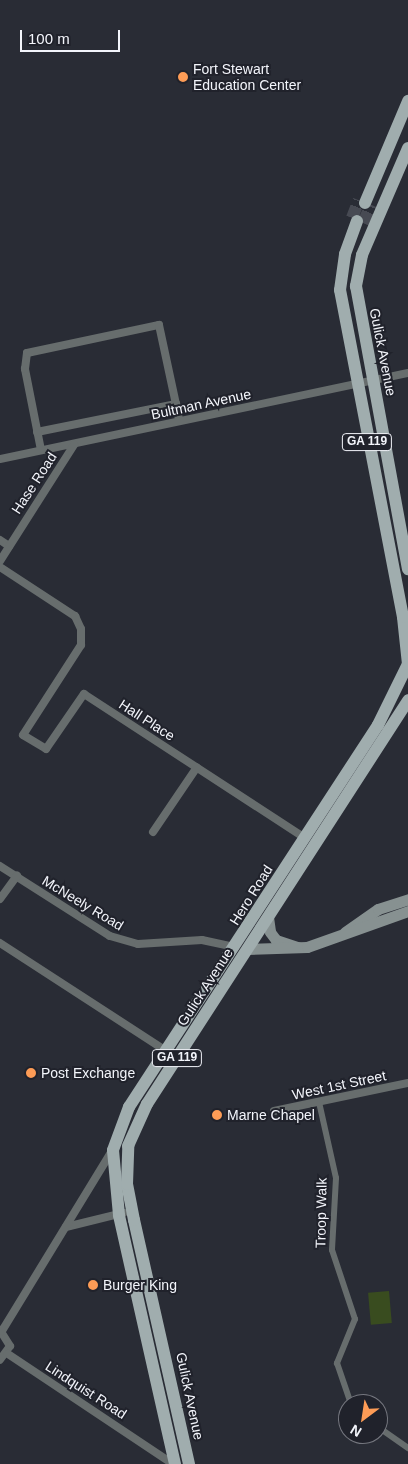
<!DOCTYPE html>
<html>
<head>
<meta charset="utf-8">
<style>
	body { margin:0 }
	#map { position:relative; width:408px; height:1464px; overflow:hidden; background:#292c35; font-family:Arial,sans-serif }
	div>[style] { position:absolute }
	.green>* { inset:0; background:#394c1f; transform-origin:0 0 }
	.primary-tunnel>* { height:12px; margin-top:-6px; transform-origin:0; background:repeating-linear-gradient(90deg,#474a53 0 12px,transparent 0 18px) }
	.pedestrian>* { height:6px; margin:-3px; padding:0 3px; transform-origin:3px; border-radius:3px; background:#676d6d }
	.minor>* { height:8px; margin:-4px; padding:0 4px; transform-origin:4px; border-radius:4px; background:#676d6d }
	.secondary>* { height:11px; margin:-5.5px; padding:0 5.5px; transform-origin:5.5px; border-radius:5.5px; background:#879191 }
	.primary>* { height:12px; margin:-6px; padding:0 6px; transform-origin:6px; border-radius:6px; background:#a0adae }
	.dots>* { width:14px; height:14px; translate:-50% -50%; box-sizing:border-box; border:2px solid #20222b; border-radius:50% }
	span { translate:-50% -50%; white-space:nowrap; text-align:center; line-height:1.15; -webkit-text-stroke:4px #20222b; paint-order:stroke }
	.shield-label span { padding:1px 4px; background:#20222b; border:1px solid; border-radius:4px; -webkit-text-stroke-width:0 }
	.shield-label { font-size:12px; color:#f3f5fb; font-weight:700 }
	.poi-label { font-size:14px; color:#f3f5fb }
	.left { translate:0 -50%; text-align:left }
	.street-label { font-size:14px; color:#f3f5fb }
	.north { position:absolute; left:338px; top:1394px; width:50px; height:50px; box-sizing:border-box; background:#20222b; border:1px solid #74767e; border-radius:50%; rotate:211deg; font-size:14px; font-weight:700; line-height:20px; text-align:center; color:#f3f5fb }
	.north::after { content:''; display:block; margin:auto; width:18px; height:22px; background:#fd9c56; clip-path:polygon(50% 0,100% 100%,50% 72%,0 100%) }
	.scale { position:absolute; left:20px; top:30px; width:100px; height:22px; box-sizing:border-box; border:2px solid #f3f5fb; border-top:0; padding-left:6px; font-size:15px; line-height:18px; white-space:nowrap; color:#f3f5fb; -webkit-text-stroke:4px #20222b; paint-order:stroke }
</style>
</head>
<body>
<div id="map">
	<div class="green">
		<div style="left:389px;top:1291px;width:32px;height:21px;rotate:85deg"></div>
	</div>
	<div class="primary-tunnel">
		<div style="left:352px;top:218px;width:19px;rotate:-69deg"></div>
		<div style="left:363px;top:223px;width:20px;rotate:-66deg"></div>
	</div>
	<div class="pedestrian">
		<div style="left:319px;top:1102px;width:78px;rotate:77.4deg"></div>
		<div style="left:336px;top:1178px;width:72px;rotate:93.2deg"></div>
		<div style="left:332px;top:1250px;width:73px;rotate:71.6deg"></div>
		<div style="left:355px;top:1319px;width:48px;rotate:112.2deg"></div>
		<div style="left:337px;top:1363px;width:43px;rotate:71.1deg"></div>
		<div style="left:378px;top:1427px;width:37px;rotate:35deg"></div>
	</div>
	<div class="minor">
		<div style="left:37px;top:432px;width:142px;rotate:-11.4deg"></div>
		<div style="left:176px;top:404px;width:16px;rotate:79deg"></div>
		<div style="left:41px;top:450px;width:83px;rotate:-101.2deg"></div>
		<div style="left:25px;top:369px;width:16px;rotate:-83deg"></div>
		<div style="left:27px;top:353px;width:135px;rotate:-12deg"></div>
		<div style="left:159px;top:325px;width:81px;rotate:77.9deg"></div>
		<div style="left:0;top:459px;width:417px;rotate:-11.9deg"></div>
		<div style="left:0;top:540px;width:11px;rotate:34deg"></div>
		<div style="left:0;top:561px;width:138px;rotate:-57.5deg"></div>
		<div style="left:0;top:567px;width:90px;rotate:33.2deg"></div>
		<div style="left:75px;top:616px;width:14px;rotate:65deg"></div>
		<div style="left:81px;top:629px;width:16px;rotate:90deg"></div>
		<div style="left:81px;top:645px;width:107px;rotate:122.8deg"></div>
		<div style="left:23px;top:735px;width:27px;rotate:31deg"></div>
		<div style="left:46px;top:749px;width:67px;rotate:-55.4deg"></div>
		<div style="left:84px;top:694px;width:264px;rotate:33.1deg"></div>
		<div style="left:153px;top:832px;width:78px;rotate:-55.9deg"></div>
		<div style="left:0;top:866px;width:130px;rotate:32.5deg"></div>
		<div style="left:110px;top:936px;width:29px;rotate:16deg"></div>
		<div style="left:138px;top:944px;width:64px;rotate:-3.6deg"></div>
		<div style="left:202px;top:940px;width:34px;rotate:12deg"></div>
		<div style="left:0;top:899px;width:29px;rotate:-54deg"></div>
		<div style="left:0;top:943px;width:198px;rotate:33deg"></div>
		<div style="left:274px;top:1111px;width:137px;rotate:-11.8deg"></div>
		<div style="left:66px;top:1227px;width:59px;rotate:-13.8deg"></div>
		<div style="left:0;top:1330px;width:19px;rotate:58deg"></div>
		<div style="left:10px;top:1346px;width:17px;rotate:126deg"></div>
		<div style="left:2px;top:1331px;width:211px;rotate:-58.6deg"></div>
		<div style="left:8px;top:1354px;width:198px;rotate:33.7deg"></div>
	</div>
	<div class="secondary">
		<div style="left:268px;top:917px;width:15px;rotate:82deg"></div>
		<div style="left:270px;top:932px;width:10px;rotate:53deg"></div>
		<div style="left:276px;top:940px;width:23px;rotate:18deg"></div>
		<div style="left:345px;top:932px;width:40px;rotate:-34.9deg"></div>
		<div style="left:378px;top:909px;width:32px;rotate:-18deg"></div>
		<div style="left:247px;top:949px;width:60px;rotate:-1.9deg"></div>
		<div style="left:307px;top:947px;width:107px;rotate:-19.6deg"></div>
	</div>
	<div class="primary">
		<div style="left:408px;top:148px;width:116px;rotate:113.3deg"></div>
		<div style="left:362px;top:255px;width:32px;rotate:101deg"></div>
		<div style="left:356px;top:286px;width:288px;rotate:79.6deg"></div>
		<div style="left:365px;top:203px;width:111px;rotate:-67.1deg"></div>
		<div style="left:175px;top:1464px;width:255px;rotate:-102.7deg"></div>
		<div style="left:119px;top:1215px;width:65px;rotate:-95.3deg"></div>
		<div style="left:113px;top:1150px;width:46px;rotate:-69.6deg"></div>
		<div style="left:129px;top:1107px;width:456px;rotate:-56.9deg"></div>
		<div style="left:378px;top:725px;width:68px;rotate:-63.8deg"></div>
		<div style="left:408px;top:664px;width:47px;rotate:-96.1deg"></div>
		<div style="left:403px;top:617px;width:333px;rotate:-100.9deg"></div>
		<div style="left:340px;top:290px;width:36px;rotate:-82deg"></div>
		<div style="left:345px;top:254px;width:35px;rotate:-70deg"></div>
		<div style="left:189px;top:1464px;width:250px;rotate:-102.7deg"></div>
		<div style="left:134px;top:1220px;width:37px;rotate:-101deg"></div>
		<div style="left:127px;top:1184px;width:38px;rotate:-88deg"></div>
		<div style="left:128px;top:1146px;width:46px;rotate:-65.7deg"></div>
		<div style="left:147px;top:1104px;width:481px;rotate:-57.1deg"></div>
	</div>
	<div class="dots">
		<div style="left:183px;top:77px;background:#fd9c56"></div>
		<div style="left:31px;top:1073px;background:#fd9c56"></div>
		<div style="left:217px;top:1115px;background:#fd9c56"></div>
		<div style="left:93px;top:1285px;background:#fd9c56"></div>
	</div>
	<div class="shield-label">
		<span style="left:367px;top:442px">GA 119</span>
		<span style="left:177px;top:1058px">GA 119</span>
	</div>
	<div class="poi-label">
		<span class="left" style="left:193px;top:77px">Fort Stewart<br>Education Center</span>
		<span class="left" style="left:41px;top:1073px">Post Exchange</span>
		<span class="left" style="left:227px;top:1115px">Marne Chapel</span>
		<span class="left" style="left:103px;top:1285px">Burger King</span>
	</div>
	<div class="street-label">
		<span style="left:383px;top:352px;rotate:79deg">Gulick Avenue</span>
		<span style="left:201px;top:404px;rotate:-12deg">Bultman Avenue</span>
		<span style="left:34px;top:483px;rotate:-57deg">Hase Road</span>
		<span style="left:147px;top:720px;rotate:33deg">Hall Place</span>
		<span style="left:251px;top:895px;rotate:-58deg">Hero Road</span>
		<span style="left:83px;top:903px;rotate:31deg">McNeely Road</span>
		<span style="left:205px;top:987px;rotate:-57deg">Gulick Avenue</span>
		<span style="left:339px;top:1085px;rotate:-12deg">West 1st Street</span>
		<span style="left:321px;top:1213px;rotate:-89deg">Troop Walk</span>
		<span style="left:86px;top:1390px;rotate:33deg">Lindquist Road</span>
		<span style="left:190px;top:1396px;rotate:78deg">Gulick Avenue</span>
	</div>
	<div class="north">N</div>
	<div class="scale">100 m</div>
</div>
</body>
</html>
